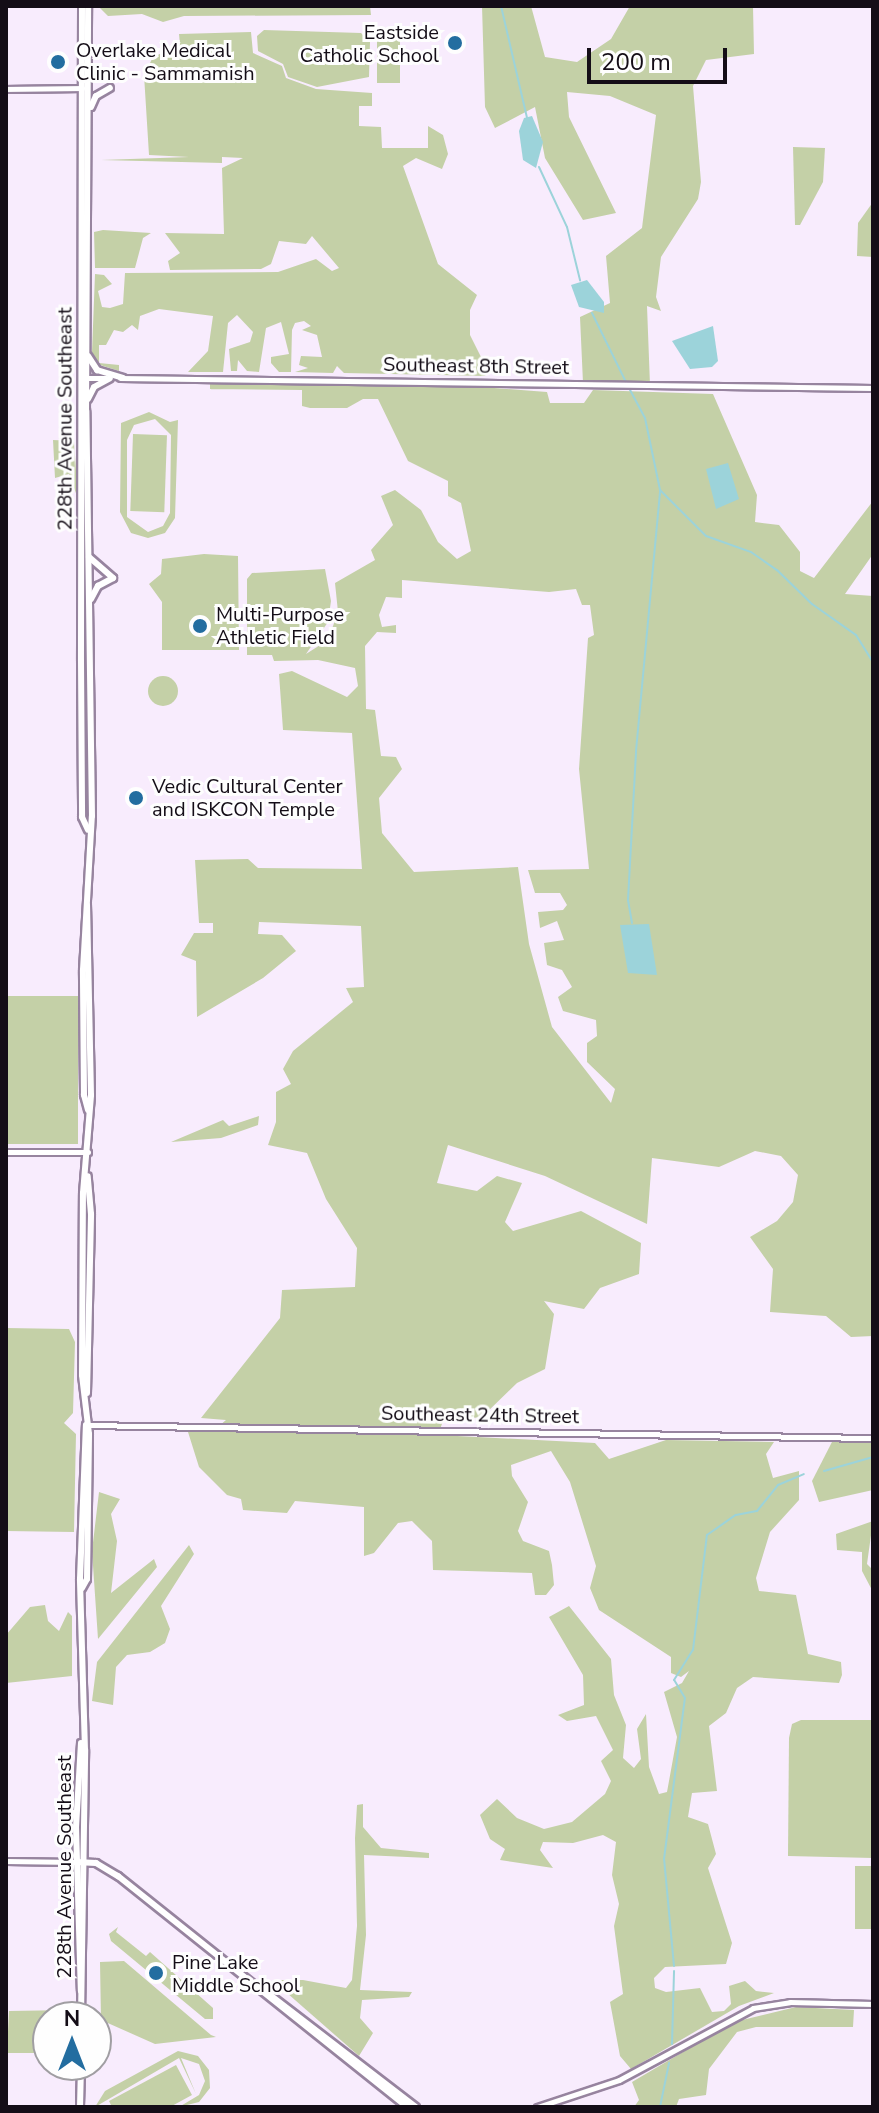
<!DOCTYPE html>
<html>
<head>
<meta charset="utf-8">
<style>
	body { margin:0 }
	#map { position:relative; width:879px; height:2113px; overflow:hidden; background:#f8ecfd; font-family:"Nunito Sans",sans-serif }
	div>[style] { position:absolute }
	.green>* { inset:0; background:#c4d0a7; transform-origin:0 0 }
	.round { border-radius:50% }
	.water>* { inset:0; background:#9cd3da }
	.stream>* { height:2px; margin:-1px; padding:0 1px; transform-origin:1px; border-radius:1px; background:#9cd3da }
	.roads { filter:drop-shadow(2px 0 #97849f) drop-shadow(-2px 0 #97849f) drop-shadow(0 2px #97849f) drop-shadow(0 -2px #97849f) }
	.tertiary>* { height:5px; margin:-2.5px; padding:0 2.5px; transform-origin:2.5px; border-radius:2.5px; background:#fff }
	.secondary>* { height:6px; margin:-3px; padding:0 3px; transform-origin:3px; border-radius:3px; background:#fff }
	.dots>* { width:22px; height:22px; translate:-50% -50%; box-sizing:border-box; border:4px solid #fefefe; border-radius:50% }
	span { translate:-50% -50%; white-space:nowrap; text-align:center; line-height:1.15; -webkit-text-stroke:6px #fefefe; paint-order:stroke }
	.poi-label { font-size:20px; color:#140d17 }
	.right { translate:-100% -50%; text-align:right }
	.left { translate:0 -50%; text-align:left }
	.street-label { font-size:20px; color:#140d17 }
	.frame { position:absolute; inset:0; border:8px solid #140d17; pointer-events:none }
	.north { position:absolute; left:32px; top:2001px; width:80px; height:80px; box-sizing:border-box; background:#fefefe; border:2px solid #a09ea2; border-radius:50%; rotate:0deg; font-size:22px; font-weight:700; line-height:32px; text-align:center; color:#140d17 }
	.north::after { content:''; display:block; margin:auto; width:28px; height:36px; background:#236da0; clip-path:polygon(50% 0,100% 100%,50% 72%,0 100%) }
	.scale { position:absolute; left:587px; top:48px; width:140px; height:36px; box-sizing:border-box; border:4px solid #140d17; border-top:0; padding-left:10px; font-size:24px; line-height:28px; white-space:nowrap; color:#140d17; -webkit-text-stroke:6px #fefefe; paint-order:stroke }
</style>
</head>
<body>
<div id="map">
	<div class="green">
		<div style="clip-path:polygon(98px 6px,370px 6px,371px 15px,184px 16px,163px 22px,142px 14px,108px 16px)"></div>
		<div style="clip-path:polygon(482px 6px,531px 6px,545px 57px,577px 62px,611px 39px,630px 6px,753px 6px,754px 54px,706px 60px,693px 86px,701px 182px,698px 199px,661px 257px,656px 297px,661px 311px,647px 306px,650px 385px,583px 383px,580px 317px,610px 303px,606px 256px,642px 228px,656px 115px,610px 96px,567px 92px,569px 117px,616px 213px,583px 220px,545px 158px,535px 107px,495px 128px,485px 107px)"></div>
		<div style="clip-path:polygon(264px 30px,361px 33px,370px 42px,369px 77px,317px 87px,288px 77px,283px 64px,258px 51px,257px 36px)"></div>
		<div style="clip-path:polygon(251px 32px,253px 53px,282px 66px,286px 78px,316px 89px,372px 93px,372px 106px,359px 106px,359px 126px,381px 127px,382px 148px,428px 148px,428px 126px,443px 135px,448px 154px,442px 169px,416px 158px,403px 166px,438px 264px,477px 295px,470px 310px,470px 335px,488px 371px,485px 376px,344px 373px,337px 366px,333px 373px,295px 372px,308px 368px,299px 365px,301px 356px,322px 357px,317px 335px,302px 330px,311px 326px,304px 321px,295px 323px,292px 330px,291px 372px,279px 372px,271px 363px,271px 357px,289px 354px,281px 322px,266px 328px,259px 372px,247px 371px,238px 360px,237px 371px,231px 371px,229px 349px,250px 342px,253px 332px,237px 315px,228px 323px,223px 372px,188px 372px,208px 351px,213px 316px,159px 309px,140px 316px,138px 330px,132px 325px,123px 332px,114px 330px,106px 345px,99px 345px,99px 363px,119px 365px,119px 371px,97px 364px,92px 352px,95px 274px,104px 275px,112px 284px,98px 291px,102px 307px,110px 308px,123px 304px,125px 273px,278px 272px,316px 259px,332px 271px,339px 268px,312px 236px,306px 244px,279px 241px,271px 264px,261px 269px,170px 270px,168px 261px,180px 253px,165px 233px,224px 234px,222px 168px,243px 158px,222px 157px,222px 163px,101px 160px,189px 157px,149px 155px,144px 75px,153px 57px,180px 45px,179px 34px)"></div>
		<div style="left:377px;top:32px;width:23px;height:51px"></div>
		<div style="clip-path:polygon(793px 147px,825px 148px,823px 182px,800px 225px,795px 225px)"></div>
		<div style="clip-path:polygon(873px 202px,873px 257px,857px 256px,858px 223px)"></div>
		<div style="clip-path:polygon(103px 230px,151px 233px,143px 238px,135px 268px,95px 268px,94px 232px)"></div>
		<div style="clip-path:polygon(evenodd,210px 384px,444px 384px,547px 392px,550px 403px,584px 403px,593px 390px,713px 394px,757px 495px,755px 522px,779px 525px,800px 552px,800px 571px,814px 578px,873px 501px,873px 554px,845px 594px,873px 596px,873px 1336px,851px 1337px,826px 1316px,770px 1312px,773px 1269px,750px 1237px,777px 1221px,793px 1202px,798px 1175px,781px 1156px,755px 1151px,719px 1167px,652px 1158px,647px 1224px,545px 1176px,448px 1145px,437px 1183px,477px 1191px,497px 1176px,522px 1183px,505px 1222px,513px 1231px,581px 1211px,641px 1243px,639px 1274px,600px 1288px,584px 1309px,544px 1301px,554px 1314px,545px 1369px,517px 1383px,482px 1417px,443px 1421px,438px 1435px,595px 1443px,609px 1459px,666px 1440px,774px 1442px,766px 1454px,773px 1478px,799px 1471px,799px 1500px,770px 1532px,756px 1578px,759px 1591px,796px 1595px,808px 1654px,841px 1662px,842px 1675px,839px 1683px,753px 1677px,737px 1688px,726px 1713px,709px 1726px,717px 1791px,692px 1793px,688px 1817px,708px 1824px,716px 1854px,708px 1868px,732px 1943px,726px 1964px,665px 1967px,654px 1978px,655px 1988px,666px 1992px,700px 1988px,712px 2012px,724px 2011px,731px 2004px,729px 1986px,745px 1981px,756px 1991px,774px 1993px,739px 2006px,631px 2069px,620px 2056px,610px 2002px,623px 1994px,614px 1926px,619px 1904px,612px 1875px,616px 1842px,603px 1835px,573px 1843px,543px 1842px,540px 1850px,553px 1868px,500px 1860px,505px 1849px,490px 1839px,480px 1815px,497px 1799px,517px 1818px,544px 1829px,572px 1822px,605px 1794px,611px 1781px,601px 1761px,613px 1750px,596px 1716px,567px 1721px,558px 1715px,584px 1705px,583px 1675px,549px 1617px,569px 1606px,611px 1659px,614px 1695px,626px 1725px,623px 1758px,634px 1768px,641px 1759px,637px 1729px,646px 1714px,649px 1767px,659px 1794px,667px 1792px,677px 1737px,664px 1692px,682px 1683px,689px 1671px,681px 1677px,671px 1673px,671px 1657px,599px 1610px,590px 1588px,596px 1566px,570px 1482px,551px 1451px,511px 1465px,512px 1476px,528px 1502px,518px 1531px,523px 1541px,549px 1551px,552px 1565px,554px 1585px,546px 1595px,535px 1595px,532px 1573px,433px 1570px,432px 1541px,412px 1521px,398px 1523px,374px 1553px,364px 1556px,364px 1507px,295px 1501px,287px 1513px,243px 1510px,241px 1499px,227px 1495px,199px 1467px,188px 1432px,212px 1432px,226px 1420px,201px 1418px,280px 1318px,282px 1290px,355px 1287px,357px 1248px,326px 1199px,307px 1153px,268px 1145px,276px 1122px,276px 1092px,291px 1084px,283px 1069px,293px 1051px,353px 1002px,346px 988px,364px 987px,361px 926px,259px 922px,258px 934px,282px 935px,296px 951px,263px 978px,197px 1017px,196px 961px,181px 955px,194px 933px,213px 933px,213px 923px,199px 923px,195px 860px,248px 859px,258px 868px,362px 869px,352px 733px,283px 730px,279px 674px,292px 671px,347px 697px,358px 686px,355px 668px,318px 660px,274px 661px,272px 655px,247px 655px,247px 579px,252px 573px,325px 569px,331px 601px,328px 622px,306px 654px,328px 640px,338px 612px,335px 583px,375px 560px,371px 550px,393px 525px,381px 496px,395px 490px,421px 510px,438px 542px,457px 559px,471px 551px,461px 503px,448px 496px,448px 481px,408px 461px,378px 399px,363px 399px,347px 408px,310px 408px,302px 406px,302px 390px,210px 389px,210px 384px,402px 580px,549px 592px,576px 589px,582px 605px,590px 605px,594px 635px,588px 638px,579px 769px,589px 869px,528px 870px,535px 893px,560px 893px,567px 905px,563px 910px,538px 912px,540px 928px,557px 921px,564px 940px,544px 943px,547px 965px,562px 970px,572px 987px,558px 997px,563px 1011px,596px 1020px,597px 1036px,587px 1043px,587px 1062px,615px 1089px,611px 1103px,552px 1027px,529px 944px,518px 867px,414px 872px,382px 833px,379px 798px,402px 769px,396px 757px,381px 756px,375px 710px,366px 709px,365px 646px,377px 632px,396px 633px,396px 625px,382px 627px,379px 615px,386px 597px,402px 598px,402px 580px)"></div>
		<div style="clip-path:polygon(evenodd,149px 412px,170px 422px,178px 420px,175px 518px,165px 533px,148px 538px,131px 533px,120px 512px,121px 423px,149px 412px,155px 419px,171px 435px,170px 513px,163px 526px,148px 532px,127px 517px,127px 440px,134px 425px,155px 419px)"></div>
		<div style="left:133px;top:434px;width:34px;height:77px;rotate:2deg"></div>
		<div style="clip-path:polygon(53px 440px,74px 441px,75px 470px,77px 440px,77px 496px,69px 474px,55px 478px)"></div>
		<div style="clip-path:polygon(204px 554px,238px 556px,239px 650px,162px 650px,162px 602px,149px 584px,161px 574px,162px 559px)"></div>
		<div class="round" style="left:148px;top:676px;width:30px;height:30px"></div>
		<div style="left:78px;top:996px;width:148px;height:72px;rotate:90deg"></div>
		<div style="clip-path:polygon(259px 1116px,258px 1125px,221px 1138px,171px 1142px,223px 1120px,229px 1126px)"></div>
		<div style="clip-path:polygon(6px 1328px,69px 1329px,75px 1342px,73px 1413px,64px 1423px,76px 1434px,74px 1532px,6px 1531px)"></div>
		<div style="clip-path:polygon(833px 1440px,873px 1441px,873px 1490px,819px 1502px,812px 1481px)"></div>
		<div style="clip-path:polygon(99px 1492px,120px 1499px,111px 1514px,117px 1541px,111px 1593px,154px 1559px,157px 1567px,98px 1639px,92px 1551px)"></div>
		<div style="clip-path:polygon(873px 1521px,867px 1564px,873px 1570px,873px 1592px,862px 1571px,862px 1552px,837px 1550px,836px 1534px)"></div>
		<div style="clip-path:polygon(189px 1545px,194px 1554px,161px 1606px,170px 1629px,165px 1643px,150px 1652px,127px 1655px,116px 1667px,113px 1705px,92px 1701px,97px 1662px)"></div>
		<div style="clip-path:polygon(45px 1605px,48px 1621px,59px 1631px,68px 1612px,72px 1616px,72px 1676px,6px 1683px,6px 1635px,30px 1607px)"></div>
		<div style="clip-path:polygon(801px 1720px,873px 1720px,873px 1858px,788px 1856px,789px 1738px,792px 1724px)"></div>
		<div style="clip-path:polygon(363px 1804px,363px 1827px,381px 1848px,429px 1853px,429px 1858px,364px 1855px,366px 1935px,360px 1990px,412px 1992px,409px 1997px,362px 2000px,360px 2018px,373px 2033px,359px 2056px,279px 1986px,280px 1980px,303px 1980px,346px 1988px,352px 1980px,357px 1926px,355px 1838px,357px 1805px)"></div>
		<div style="left:855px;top:1866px;width:18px;height:63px"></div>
		<div style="clip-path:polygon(118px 1927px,116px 1932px,146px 1956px,150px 1952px,213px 2008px,213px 2019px,205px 2019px,111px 1941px,109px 1934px)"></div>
		<div style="clip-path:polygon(124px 1961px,211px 2035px,216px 2037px,155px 2044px,101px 2020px,100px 1962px)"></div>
		<div style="clip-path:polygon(796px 2007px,854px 2010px,853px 2027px,756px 2027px,737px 2032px,709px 2069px,706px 2095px,679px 2099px,676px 2107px,634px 2107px,639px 2100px,632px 2082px,734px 2022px)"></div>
		<div style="clip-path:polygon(71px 2010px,71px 2017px,48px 2017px,48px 2053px,7px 2053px,9px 2011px)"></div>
		<div style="clip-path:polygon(178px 2051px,198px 2056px,209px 2070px,210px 2088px,199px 2102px,179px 2107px,199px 2095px,205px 2081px,199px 2064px,181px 2058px,196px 2094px,179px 2058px,95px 2107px,105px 2091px)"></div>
		<div style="clip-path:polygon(176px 2065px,192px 2095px,170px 2107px,112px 2107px,109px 2101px)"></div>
	</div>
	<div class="water">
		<div style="clip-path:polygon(532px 116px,543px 142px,536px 168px,523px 160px,519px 131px,524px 118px)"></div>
		<div style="clip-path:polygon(587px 280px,604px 302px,604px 313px,579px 307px,571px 285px)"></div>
		<div style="clip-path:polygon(713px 326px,718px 361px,712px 367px,690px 369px,672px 341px)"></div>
		<div style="clip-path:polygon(728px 463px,739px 499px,716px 509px,706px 469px)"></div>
		<div style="clip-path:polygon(649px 924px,657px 975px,628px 973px,620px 925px)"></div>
	</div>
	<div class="stream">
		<div style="left:501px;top:6px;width:115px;rotate:76.9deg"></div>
		<div style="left:539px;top:167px;width:66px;rotate:65deg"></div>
		<div style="left:567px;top:227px;width:55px;rotate:76.2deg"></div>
		<div style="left:592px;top:313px;width:77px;rotate:63.8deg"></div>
		<div style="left:629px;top:388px;width:34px;rotate:62deg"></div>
		<div style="left:645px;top:418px;width:74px;rotate:78.2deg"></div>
		<div style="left:660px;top:490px;width:65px;rotate:45deg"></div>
		<div style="left:706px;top:536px;width:48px;rotate:19.6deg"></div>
		<div style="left:751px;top:552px;width:32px;rotate:35deg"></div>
		<div style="left:777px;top:570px;width:49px;rotate:44.2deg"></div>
		<div style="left:812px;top:604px;width:54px;rotate:35.2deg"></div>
		<div style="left:856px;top:635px;width:32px;rotate:58deg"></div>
		<div style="left:632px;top:923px;width:23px;rotate:-100deg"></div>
		<div style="left:628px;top:900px;width:149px;rotate:-86.9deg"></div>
		<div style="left:636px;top:751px;width:262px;rotate:-84.7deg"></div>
		<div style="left:824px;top:1471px;width:51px;rotate:-15.9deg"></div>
		<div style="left:674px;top:1966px;width:107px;rotate:-95.3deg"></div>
		<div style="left:664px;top:1859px;width:162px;rotate:-82.6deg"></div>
		<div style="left:685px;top:1698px;width:21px;rotate:-121deg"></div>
		<div style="left:674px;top:1680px;width:36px;rotate:-58deg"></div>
		<div style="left:693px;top:1650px;width:116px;rotate:-83.1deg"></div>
		<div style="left:707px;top:1535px;width:35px;rotate:-35deg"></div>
		<div style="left:736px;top:1515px;width:21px;rotate:-11deg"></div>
		<div style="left:757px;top:1511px;width:33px;rotate:-51deg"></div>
		<div style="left:778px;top:1485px;width:28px;rotate:-23deg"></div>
		<div style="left:672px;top:2044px;width:73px;rotate:-88.4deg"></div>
		<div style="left:660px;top:2107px;width:45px;rotate:-78.4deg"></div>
	</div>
	<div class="roads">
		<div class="tertiary">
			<div style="left:6px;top:89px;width:76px;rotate:-0.8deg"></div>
			<div style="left:84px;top:378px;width:22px"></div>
			<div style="left:120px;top:378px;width:753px;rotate:0.76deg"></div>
			<div style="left:6px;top:1152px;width:82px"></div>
			<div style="left:86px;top:1425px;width:787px;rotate:0.95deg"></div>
			<div style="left:6px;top:1861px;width:70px;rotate:0.8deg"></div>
			<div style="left:537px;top:2107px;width:86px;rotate:-18.2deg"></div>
			<div style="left:619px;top:2080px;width:152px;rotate:-28.2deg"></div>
			<div style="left:753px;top:2008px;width:37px;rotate:-9deg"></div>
			<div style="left:790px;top:2002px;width:83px;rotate:1.4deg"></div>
		</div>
		<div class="secondary">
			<div style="left:82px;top:6px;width:655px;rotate:90.09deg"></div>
			<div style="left:81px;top:661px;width:156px;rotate:89.6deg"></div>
			<div style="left:82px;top:817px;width:14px;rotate:65deg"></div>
			<div style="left:91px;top:107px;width:12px;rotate:-66deg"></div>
			<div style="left:96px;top:96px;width:16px;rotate:-30deg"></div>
			<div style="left:88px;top:356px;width:17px;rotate:57deg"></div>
			<div style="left:97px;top:370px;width:27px;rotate:17deg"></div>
			<div style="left:88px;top:399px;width:13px;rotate:-63deg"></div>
			<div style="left:94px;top:387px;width:18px;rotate:-29deg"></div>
			<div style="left:89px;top:557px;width:32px;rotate:41deg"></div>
			<div style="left:91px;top:599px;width:15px;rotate:-62deg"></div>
			<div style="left:98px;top:586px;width:17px;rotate:-28deg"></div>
			<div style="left:88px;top:1110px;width:16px;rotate:-105deg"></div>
			<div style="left:84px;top:1095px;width:125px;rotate:-90.5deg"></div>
			<div style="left:83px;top:970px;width:154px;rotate:-86.7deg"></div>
			<div style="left:92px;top:816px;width:405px;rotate:-90.8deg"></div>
			<div style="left:86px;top:411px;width:405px;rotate:-89.7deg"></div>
			<div style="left:87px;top:1393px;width:179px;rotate:-88.7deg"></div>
			<div style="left:91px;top:1214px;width:38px;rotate:-95deg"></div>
			<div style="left:82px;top:1588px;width:10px;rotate:-61deg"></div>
			<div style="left:87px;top:1579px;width:145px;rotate:-89.2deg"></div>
			<div style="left:89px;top:1434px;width:59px;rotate:-96.8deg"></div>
			<div style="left:82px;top:1375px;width:182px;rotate:-89.7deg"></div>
			<div style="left:83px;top:1193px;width:98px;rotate:-85.3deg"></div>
			<div style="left:91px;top:1095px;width:190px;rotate:-91.2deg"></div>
			<div style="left:81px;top:1743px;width:84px;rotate:93.4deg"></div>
			<div style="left:76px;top:1827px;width:164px;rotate:88.3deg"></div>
			<div style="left:76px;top:1862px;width:20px;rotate:3deg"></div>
			<div style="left:96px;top:1863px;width:26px;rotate:31deg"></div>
			<div style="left:118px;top:1876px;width:370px;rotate:38.6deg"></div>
			<div style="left:262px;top:1989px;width:194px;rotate:37.5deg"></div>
			<div style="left:81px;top:2017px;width:267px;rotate:-89.1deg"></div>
			<div style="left:85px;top:1750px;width:171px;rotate:-91.7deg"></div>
			<div style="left:80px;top:1579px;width:154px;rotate:-87.8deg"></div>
			<div style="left:80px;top:2107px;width:42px;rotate:-88.6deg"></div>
		</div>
	</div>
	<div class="dots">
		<div style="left:455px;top:43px;background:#236da0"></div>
		<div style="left:58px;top:62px;background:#236da0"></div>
		<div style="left:200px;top:626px;background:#236da0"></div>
		<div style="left:136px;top:798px;background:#236da0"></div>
		<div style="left:156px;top:1973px;background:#236da0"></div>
	</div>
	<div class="poi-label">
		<span class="right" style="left:439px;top:44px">Eastside<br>Catholic School</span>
		<span class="left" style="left:76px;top:62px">Overlake Medical<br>Clinic - Sammamish</span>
		<span class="left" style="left:216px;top:626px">Multi-Purpose<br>Athletic Field</span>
		<span class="left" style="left:152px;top:798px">Vedic Cultural Center<br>and ISKCON Temple</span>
		<span class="left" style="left:172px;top:1974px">Pine Lake<br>Middle School</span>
	</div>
	<div class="street-label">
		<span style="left:476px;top:366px;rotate:1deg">Southeast 8th Street</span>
		<span style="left:65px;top:419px;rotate:-90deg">228th Avenue Southeast</span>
		<span style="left:480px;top:1415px;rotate:1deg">Southeast 24th Street</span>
		<span style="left:64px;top:1867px;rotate:-90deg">228th Avenue Southeast</span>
	</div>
	<div class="frame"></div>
	<div class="north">N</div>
	<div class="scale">200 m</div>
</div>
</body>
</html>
